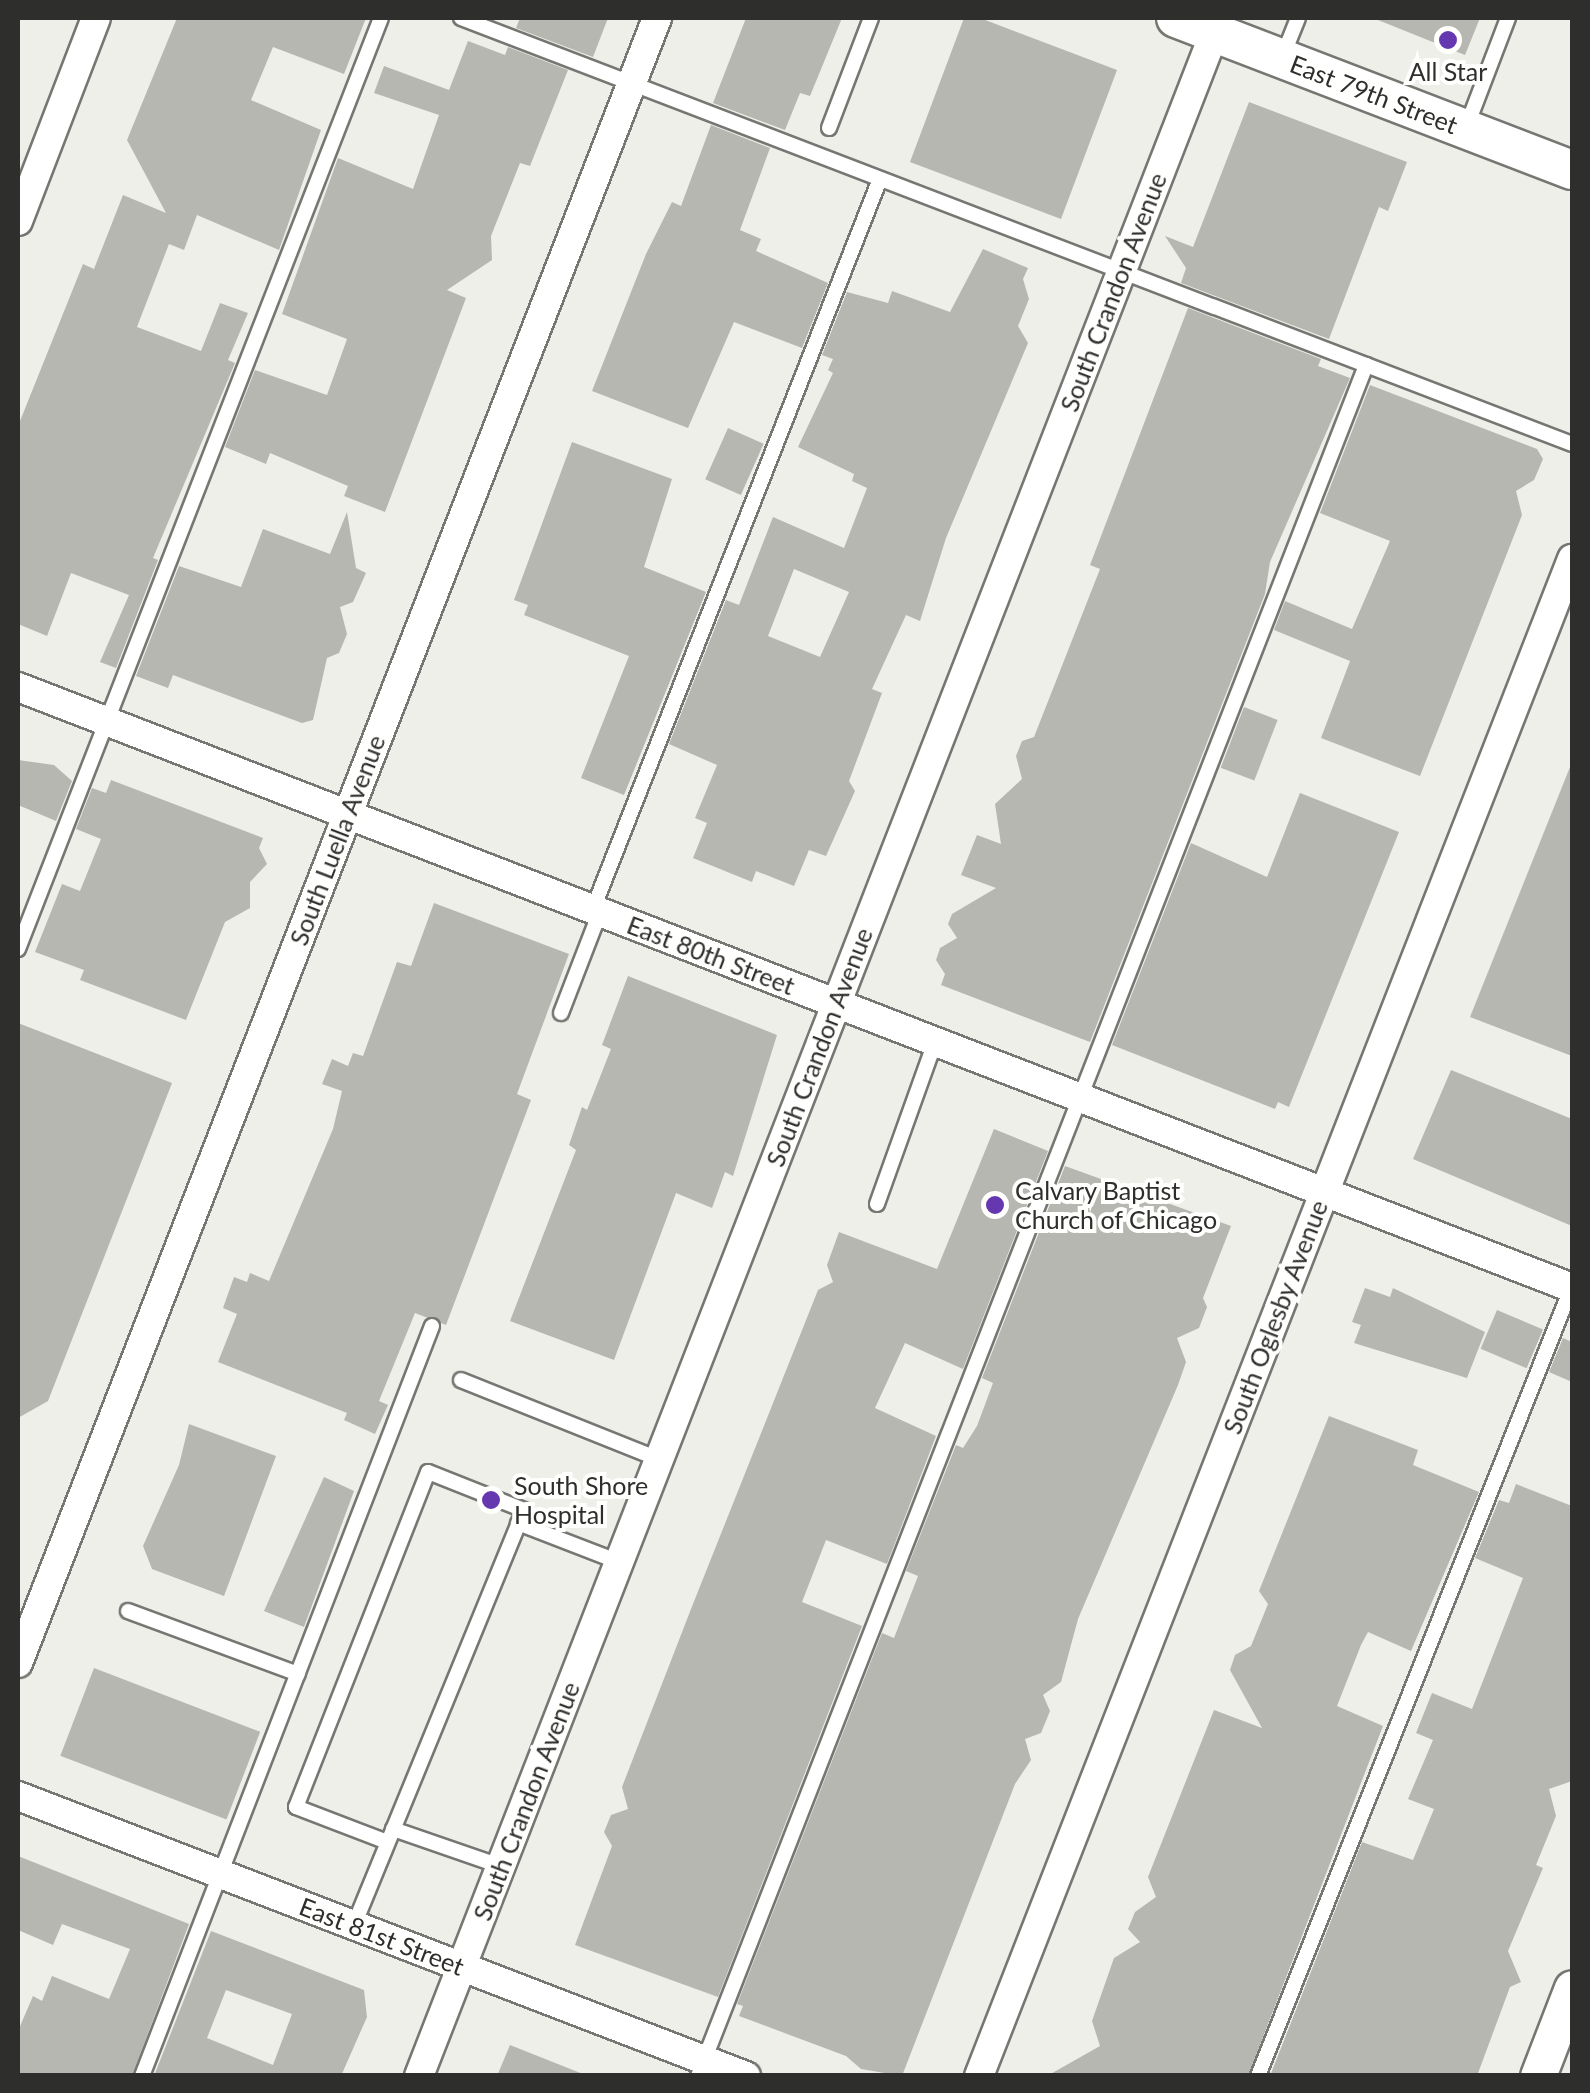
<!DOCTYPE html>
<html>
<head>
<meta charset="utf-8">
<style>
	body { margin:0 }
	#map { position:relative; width:1590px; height:2093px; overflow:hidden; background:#edefe8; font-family:Lato,sans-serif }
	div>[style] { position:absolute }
	.building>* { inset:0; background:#b6b7b1; transform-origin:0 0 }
	.roads { filter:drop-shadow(2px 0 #767772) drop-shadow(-2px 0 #767772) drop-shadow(0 2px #767772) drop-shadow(0 -2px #767772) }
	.service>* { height:14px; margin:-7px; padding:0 7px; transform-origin:7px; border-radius:7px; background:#fff }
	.minor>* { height:28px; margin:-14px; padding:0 14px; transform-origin:14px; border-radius:14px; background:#fff }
	.tertiary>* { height:35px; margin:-17.5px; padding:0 17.5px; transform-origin:17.5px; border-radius:17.5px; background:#fff }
	.secondary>* { height:38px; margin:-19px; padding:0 19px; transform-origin:19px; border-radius:19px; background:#fff }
	.dots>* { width:28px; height:28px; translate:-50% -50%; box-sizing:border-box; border:5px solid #fffffe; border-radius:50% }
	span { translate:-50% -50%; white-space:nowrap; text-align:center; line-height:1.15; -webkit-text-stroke:8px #fffffe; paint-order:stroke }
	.poi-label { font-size:25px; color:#2e2f2d }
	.left { translate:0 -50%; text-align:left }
	.street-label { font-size:25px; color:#2e2f2d }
	.frame { position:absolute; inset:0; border:20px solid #2e2f2d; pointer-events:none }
</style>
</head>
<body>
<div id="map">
	<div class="building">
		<div style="clip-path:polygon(177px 18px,366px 18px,344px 74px,273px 47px,251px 100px,321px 130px,279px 250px,197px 215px,184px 250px,169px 244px,137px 327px,201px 351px,220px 303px,248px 313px,228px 360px,235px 363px,153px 558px,158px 560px,116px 668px,100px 662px,129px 595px,71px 573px,47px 636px,18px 624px,18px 426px,83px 264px,94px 269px,123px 195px,166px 213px,127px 140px)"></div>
		<div style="clip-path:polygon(520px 18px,608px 18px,593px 57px,516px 28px)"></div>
		<div style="clip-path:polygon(746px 18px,842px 18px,810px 96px,800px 93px,785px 130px,713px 103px)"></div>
		<div style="clip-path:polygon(964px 18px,980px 18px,1117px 70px,1061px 219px,910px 162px)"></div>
		<div style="clip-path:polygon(1373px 18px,1480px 18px,1465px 55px)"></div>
		<div style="clip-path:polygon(468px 41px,505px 55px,508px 47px,568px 70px,530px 166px,520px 163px,491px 236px,492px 260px,447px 290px,466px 298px,385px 512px,344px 496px,348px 486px,270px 453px,266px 464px,225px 447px,255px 370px,327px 395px,347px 339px,282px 314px,338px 158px,413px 189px,439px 115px,374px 93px,384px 66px,449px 90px)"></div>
		<div style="clip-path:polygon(1249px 102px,1407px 162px,1388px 211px,1379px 207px,1329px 339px,1181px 283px,1186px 268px,1165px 236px,1193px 247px)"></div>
		<div style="clip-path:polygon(711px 125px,770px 148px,740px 230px,761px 239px,756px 251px,828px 283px,802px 348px,734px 322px,688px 428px,592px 391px,646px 254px,672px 202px,681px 206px)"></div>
		<div style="clip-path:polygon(evenodd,983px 249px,1028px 268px,1023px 279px,1029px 299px,1018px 326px,1028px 343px,946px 538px,920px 621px,906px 615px,872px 689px,882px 693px,849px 781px,855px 791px,826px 856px,809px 850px,794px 886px,756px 871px,752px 882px,693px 858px,707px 823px,695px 818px,717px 765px,669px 744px,726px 600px,739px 605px,773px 517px,844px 548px,867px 488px,852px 481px,854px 474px,798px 447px,833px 373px,828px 370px,833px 359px,822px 355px,847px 292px,888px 303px,892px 291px,950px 312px,983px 249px,794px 569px,849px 592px,820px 657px,768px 636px,794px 569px)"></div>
		<div style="clip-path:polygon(1188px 308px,1321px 359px,1318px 366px,1350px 378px,1270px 562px,1265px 594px,1090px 1042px,941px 985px,945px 974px,936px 960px,940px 948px,957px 938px,948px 924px,952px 914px,996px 888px,961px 875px,977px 835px,1001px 844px,995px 804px,1022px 779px,1016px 756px,1022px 741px,1034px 737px,1100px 569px,1090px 565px)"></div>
		<div style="clip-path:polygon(1370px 385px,1537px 449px,1543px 459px,1534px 480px,1516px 491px,1522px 515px,1420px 776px,1321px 738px,1350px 661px,1274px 630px,1285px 601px,1352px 629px,1390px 541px,1320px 513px)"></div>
		<div style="left:728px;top:428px;width:39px;height:56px;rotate:24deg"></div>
		<div style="clip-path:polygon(572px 442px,672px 479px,644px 567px,706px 592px,624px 795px,581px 778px,629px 656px,524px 615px,528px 605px,514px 600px)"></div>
		<div style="clip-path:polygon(347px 512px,356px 568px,366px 573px,353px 602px,340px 607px,347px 634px,339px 653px,327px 658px,313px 720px,302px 723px,173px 675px,168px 688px,136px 676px,179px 566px,241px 587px,263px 529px,330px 554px)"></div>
		<div style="left:1244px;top:707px;width:36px;height:65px;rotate:21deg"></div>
		<div style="clip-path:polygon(18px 760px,54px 765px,72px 781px,56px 821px,18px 805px)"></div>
		<div style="clip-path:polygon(1572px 762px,1572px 1056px,1470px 1017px)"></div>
		<div style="clip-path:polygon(111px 780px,263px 838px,259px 848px,267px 864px,250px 882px,250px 908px,225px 922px,186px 1020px,80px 980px,84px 970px,35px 952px,62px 884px,80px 891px,101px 839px,76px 829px,92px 788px,106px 793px)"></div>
		<div style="clip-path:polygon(1300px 793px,1399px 832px,1289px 1107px,1278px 1102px,1275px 1109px,1112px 1045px,1191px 843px,1267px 877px)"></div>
		<div style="clip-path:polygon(434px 903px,569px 954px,517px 1094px,531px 1100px,446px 1325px,415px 1313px,379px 1401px,388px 1405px,375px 1434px,344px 1420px,347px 1413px,218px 1362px,237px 1314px,223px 1308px,234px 1277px,247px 1282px,250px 1273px,269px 1281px,333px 1129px,342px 1091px,322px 1084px,332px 1059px,348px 1066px,353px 1053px,363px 1056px,397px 962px,411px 966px)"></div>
		<div style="clip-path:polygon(628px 976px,777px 1035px,733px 1176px,725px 1172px,712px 1208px,676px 1193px,614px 1360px,510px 1321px,576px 1150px,569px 1145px,582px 1107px,587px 1110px,611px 1049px,602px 1045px)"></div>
		<div style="clip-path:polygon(18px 1023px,172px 1083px,48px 1401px,18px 1418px)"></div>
		<div style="clip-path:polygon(1451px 1070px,1572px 1119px,1572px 1226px,1413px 1159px)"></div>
		<div style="clip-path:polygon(994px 1129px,1048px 1151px,963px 1369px,905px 1343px,875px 1408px,936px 1436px,887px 1564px,826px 1540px,802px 1602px,862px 1626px,718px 1997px,575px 1945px,612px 1846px,604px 1832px,611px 1815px,628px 1809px,622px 1787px,691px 1609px,818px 1290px,833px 1282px,827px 1265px,839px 1232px,937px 1269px)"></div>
		<div style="clip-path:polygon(1065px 1166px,1231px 1226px,1203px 1298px,1207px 1307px,1199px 1328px,1177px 1338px,1186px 1362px,1178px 1385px,1078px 1619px,1061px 1682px,1043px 1695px,1050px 1711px,1041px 1733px,1025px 1739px,1031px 1760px,1015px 1784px,902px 2076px,861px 2069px,846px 2056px,739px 2016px,743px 2006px,737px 2004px,882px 1633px,894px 1638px,918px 1576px,906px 1571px,956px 1445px,963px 1448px,977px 1426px,993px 1383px,982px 1378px)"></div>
		<div style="clip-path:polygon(1365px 1288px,1390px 1297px,1393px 1288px,1485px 1332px,1467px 1378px,1354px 1343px,1361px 1325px,1352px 1322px)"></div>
		<div style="left:1497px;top:1310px;width:50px;height:42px;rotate:23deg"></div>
		<div style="clip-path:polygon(1563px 1338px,1572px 1342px,1572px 1382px,1549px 1372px)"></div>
		<div style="clip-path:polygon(1329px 1416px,1418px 1450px,1413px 1465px,1479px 1492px,1411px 1651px,1368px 1632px,1361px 1645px,1337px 1706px,1383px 1726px,1248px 2076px,1047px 2076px,1100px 2046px,1092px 2021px,1114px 1958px,1140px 1942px,1128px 1929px,1135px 1912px,1156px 1897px,1148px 1877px,1214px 1710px,1262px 1728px,1230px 1670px,1235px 1655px,1251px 1646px,1268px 1604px,1259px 1591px)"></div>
		<div style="clip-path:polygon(189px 1424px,276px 1456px,224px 1596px,152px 1569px,143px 1546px,179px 1465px)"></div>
		<div style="clip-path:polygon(324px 1477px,354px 1491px,304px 1627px,264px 1611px)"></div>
		<div style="clip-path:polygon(1516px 1484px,1572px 1506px,1572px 1781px,1549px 1789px,1556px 1816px,1536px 1865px,1543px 1868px,1508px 1951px,1521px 1982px,1510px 1987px,1477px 2076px,1270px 2076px,1362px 1842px,1413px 1860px,1434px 1809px,1408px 1799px,1433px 1740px,1416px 1733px,1432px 1693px,1472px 1709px,1523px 1578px,1475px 1558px,1499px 1500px,1509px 1503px)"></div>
		<div style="left:94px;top:1668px;width:178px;height:94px;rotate:21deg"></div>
		<div style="clip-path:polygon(18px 1856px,189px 1924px,132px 2076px,18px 2076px,18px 2031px,33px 1996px,42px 2001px,52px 1976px,109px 1999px,130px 1949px,62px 1924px,53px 1945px,18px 1930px)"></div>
		<div style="clip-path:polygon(evenodd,211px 1931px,364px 1990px,367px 2017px,341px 2076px,154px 2076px,211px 1931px,226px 1990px,292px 2014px,273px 2065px,207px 2038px,226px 1990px)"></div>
		<div style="clip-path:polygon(510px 2045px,583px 2074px,583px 2076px,497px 2076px)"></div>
	</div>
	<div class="roads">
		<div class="service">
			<div style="left:461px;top:18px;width:1190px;rotate:20.98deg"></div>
			<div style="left:1282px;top:58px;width:43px;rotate:-68.2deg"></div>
			<div style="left:829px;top:128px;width:118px;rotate:-69.1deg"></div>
			<div style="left:1466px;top:128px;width:118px;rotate:-69.1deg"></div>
			<div style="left:593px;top:909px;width:784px;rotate:-68.54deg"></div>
			<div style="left:18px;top:949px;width:999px;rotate:-68.7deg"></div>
			<div style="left:561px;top:1013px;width:108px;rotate:-68.9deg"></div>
			<div style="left:877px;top:1204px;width:172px;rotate:-70.3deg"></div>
			<div style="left:461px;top:1380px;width:213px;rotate:21.8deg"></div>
			<div style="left:518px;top:1523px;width:108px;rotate:21.1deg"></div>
			<div style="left:128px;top:1611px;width:181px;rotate:20.3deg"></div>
			<div style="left:393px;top:1829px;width:113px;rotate:19.1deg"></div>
			<div style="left:354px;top:1925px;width:448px;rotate:-67.7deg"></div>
			<div style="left:524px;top:1510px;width:103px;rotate:-158.4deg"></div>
			<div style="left:428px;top:1472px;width:360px;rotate:111.5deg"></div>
			<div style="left:296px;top:1807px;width:97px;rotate:21deg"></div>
			<div style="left:142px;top:2076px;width:804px;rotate:-68.86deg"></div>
			<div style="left:698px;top:2076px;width:1837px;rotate:-68.67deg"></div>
			<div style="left:1258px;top:2076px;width:850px;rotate:-68.32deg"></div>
		</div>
		<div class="minor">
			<div style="left:18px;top:221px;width:217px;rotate:-69deg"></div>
			<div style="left:18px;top:687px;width:1666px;rotate:21.14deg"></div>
			<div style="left:18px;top:1663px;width:1765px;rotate:-68.77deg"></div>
			<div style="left:18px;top:1796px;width:780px;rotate:21.04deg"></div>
			<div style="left:419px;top:2076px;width:2208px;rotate:-68.73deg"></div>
			<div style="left:979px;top:2076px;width:1629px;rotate:-68.65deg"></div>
		</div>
		<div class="tertiary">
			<div style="left:1538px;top:2076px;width:94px;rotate:-68.9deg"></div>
		</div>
		<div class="secondary">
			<div style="left:1176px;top:18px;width:424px;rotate:21deg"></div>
		</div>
	</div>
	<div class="dots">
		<div style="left:1448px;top:40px;background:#6538b0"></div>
		<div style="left:995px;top:1205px;background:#6538b0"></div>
		<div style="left:491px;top:1500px;background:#6538b0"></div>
	</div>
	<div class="poi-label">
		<span style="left:1448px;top:71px">All Star</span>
		<span class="left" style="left:1015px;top:1205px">Calvary Baptist<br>Church of Chicago</span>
		<span class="left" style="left:514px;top:1500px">South Shore<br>Hospital</span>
	</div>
	<div class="street-label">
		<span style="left:1374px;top:94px;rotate:21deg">East 79th Street</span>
		<span style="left:1113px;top:292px;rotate:-69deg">South Crandon Avenue</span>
		<span style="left:337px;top:840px;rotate:-69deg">South Luella Avenue</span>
		<span style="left:711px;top:955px;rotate:21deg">East 80th Street</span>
		<span style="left:819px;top:1047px;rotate:-69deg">South Crandon Avenue</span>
		<span style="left:1275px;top:1317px;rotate:-69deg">South Oglesby Avenue</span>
		<span style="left:526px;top:1801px;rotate:-69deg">South Crandon Avenue</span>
		<span style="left:382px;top:1936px;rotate:21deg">East 81st Street</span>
	</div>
	<div class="frame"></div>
</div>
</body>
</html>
